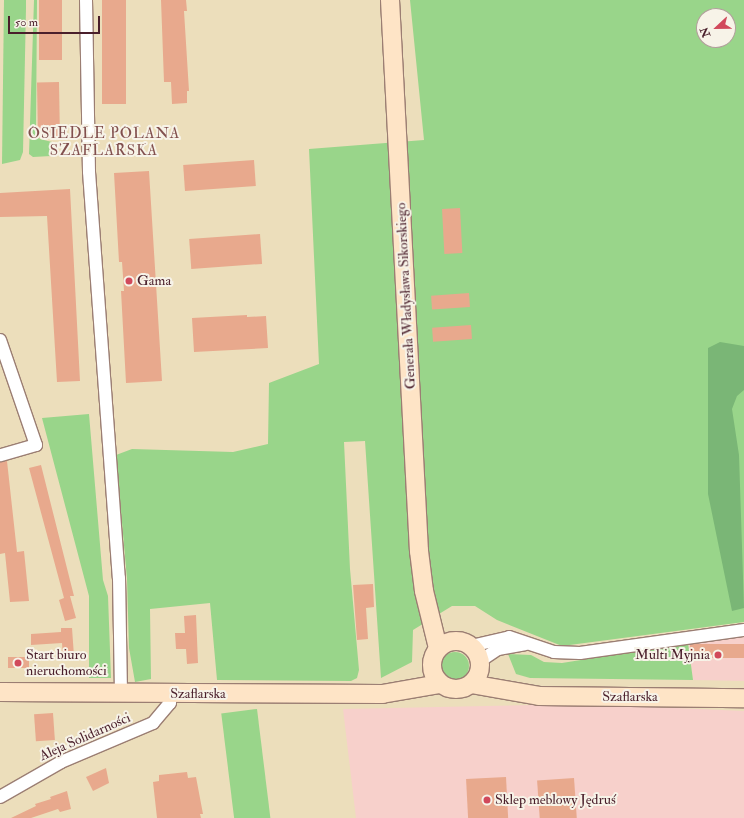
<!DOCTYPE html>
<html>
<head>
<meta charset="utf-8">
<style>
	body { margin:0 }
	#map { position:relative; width:744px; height:818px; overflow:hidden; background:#ecdebb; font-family:"IM FELL Double Pica",serif }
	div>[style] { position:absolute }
	.built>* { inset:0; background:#f7d0cb }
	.green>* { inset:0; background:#99d58a; transform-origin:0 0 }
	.round { border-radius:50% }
	.forest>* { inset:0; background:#7ab676 }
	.building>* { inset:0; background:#e8a98d; transform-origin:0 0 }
	.roads { filter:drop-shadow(1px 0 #9b7e73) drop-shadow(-1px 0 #9b7e73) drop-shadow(0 1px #9b7e73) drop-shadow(0 -1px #9b7e73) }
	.street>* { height:12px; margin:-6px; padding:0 6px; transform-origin:6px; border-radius:6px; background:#fff }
	.secondary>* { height:18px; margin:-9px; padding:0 9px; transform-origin:9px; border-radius:9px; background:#fee4c6 }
	.secondary>.ring { margin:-9px; padding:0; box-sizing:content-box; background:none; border:18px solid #fee4c6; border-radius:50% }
	.dots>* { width:11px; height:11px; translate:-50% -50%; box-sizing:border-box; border:2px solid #f7f3e8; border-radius:50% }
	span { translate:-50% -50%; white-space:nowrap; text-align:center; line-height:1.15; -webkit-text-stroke:4px #f7f3e8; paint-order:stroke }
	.poi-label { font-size:14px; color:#4a1f2b }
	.left { translate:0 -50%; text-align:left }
	.right { translate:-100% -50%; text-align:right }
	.street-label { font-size:14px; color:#4a1f2b }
	.neighbourhood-label { font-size:15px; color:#814f4d; letter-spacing:1px }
	.north { position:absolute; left:696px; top:8px; width:40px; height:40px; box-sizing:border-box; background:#f7f3e8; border:1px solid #b29e9c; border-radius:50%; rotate:248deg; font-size:11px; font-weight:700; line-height:16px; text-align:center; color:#4a1f2b }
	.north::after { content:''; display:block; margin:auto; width:14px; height:18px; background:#d1495b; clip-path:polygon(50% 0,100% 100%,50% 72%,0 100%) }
	.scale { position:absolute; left:8px; top:16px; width:92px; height:18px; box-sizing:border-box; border:2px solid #4a1f2b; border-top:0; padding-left:5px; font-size:12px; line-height:14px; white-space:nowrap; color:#4a1f2b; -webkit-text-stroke:3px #f7f3e8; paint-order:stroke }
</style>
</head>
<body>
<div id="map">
	<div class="built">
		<div style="clip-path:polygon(744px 635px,744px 681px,693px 680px,688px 643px)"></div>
		<div style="clip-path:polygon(587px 704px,744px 711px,744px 818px,356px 818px,343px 709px)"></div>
	</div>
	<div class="green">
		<div style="clip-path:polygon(4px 0,26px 0,26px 8px,23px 152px,20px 160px,2px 164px)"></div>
		<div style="clip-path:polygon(34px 0,37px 0,36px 133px,40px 139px,52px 142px,53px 153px,51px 156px,33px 157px,29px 154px)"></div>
		<div style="clip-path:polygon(evenodd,410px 0,744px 0,744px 622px,562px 646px,497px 620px,475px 606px,452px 606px,413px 630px,412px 662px,381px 678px,365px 441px,344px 442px,350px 569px,359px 670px,357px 678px,351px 681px,217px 680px,210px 603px,150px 609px,151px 679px,135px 682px,129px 648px,127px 579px,116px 455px,132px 449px,233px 452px,268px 444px,269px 383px,319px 364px,309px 149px,424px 140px,410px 0,704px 16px,728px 16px,728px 40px,704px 40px,704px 16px)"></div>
		<div style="clip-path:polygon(89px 414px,103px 580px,108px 596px,111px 678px,89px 678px,89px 596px,42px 418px)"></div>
		<div style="clip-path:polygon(688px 643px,693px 680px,530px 678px,516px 674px,508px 654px,531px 655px,544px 662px,562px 663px)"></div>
		<div class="round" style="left:441px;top:652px;width:28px;height:28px"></div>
		<div style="left:257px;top:709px;width:110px;height:36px;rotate:83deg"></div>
	</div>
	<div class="forest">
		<div style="clip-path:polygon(720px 342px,744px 346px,744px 390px,737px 396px,732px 409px,739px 455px,744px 608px,732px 611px,708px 494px,708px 348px)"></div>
	</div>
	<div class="building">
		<div style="left:39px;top:0;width:23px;height:60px"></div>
		<div style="left:102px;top:0;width:24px;height:104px"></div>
		<div style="clip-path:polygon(161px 0,186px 0,187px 11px,184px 11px,189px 91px,187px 91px,187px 103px,172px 104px,171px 82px,164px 82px)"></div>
		<div style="left:59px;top:82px;width:55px;height:22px;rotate:89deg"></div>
		<div style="left:254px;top:160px;width:26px;height:71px;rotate:86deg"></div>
		<div style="clip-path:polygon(149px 171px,162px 381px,126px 383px,121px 291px,124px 291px,122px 262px,119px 262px,114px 173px)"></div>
		<div style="clip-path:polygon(70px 189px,80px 381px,57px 382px,47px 216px,0 217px,0 193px)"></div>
		<div style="left:460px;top:208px;width:45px;height:18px;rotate:87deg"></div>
		<div style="left:260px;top:234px;width:30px;height:71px;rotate:86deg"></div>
		<div style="left:469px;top:293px;width:14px;height:38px;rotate:86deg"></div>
		<div style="clip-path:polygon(247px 315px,247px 317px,266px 316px,268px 348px,194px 352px,192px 318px)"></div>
		<div style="left:471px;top:325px;width:14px;height:39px;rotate:86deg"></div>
		<div style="clip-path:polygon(7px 461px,17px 552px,24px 551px,29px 601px,10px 602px,5px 553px,0 554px,0 462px)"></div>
		<div style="clip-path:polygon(41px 465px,74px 596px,70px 596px,76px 618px,65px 621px,59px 600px,64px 598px,29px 468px)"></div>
		<div style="clip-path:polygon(373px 584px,374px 607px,366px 608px,368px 639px,357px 640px,353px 585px)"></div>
		<div style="clip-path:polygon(196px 615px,198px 663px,187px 664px,186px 649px,176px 649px,175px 633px,185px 633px,184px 616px)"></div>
		<div style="clip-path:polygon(61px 628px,72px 628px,74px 656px,63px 657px,62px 643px,31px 645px,31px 634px,61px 632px)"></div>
		<div style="left:744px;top:644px;width:14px;height:54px;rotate:90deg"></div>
		<div style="left:8px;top:657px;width:21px;height:11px"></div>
		<div style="left:53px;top:713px;width:27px;height:19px;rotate:86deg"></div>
		<div style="clip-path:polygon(106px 768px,109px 783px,93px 791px,86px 777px)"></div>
		<div style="clip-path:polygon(187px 772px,188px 778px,196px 777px,203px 814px,200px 814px,201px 818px,157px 818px,153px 782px,159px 781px,159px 775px)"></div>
		<div style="left:506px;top:777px;width:41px;height:40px;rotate:87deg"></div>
		<div style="left:574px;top:778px;width:40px;height:37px;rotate:86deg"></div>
		<div style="clip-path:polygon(67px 791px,71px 809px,60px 812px,58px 809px,31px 818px,11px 818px,36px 806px,35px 804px,51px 799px,50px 797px)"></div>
	</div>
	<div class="roads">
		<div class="street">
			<div style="left:86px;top:0;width:172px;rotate:89deg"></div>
			<div style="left:89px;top:172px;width:407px;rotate:85.8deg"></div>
			<div style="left:119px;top:578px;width:115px;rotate:89deg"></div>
			<div style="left:0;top:340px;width:111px;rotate:71.1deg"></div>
			<div style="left:36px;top:445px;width:37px;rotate:164deg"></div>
			<div style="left:471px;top:646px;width:39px;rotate:-13deg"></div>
			<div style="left:509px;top:637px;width:47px;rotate:18.4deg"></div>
			<div style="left:554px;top:652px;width:26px;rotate:2deg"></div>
			<div style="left:580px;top:653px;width:166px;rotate:-8deg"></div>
			<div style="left:480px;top:661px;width:22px;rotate:-34deg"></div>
			<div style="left:498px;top:649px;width:27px;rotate:-10deg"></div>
			<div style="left:0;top:797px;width:70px;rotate:-29.8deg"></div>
			<div style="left:61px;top:762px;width:100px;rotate:-23deg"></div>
			<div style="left:153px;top:723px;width:26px;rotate:-50deg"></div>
			<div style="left:170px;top:703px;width:9px;rotate:-90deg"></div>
		</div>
		<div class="secondary">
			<div style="left:390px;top:0;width:552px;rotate:86.99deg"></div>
			<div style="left:419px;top:551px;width:40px;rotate:82.9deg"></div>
			<div style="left:424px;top:591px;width:59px;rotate:76.2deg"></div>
			<div class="ring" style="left:432px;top:641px;width:30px;height:30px"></div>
			<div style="left:471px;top:684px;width:69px;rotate:10deg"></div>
			<div style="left:539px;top:696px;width:205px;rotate:0.6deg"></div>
			<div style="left:0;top:692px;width:382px;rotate:0.3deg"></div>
			<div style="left:382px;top:694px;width:59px;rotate:-9.8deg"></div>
		</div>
	</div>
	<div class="dots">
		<div style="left:129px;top:281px;background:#d1495b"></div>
		<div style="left:718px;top:655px;background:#d1495b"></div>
		<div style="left:18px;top:663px;background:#d1495b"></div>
		<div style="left:487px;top:800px;background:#d1495b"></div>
	</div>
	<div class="poi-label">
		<span class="left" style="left:137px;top:281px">Gama</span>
		<span class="left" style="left:26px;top:663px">Start biuro<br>nieruchomości</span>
		<span class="right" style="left:710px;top:655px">Multi Myjnia</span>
		<span class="left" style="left:495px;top:800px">Sklep meblowy Jędruś</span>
	</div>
	<div class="street-label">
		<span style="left:406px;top:296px;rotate:-93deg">Generała Władysława Sikorskiego</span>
		<span style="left:198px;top:694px">Szaflarska</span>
		<span style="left:630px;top:697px">Szaflarska</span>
		<span style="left:85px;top:737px;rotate:-24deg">Aleja Solidarności</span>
	</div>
	<div class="neighbourhood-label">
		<span style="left:104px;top:142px">OSIEDLE POLANA<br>SZAFLARSKA</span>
	</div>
	<div class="north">N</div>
	<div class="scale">50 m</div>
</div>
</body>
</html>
